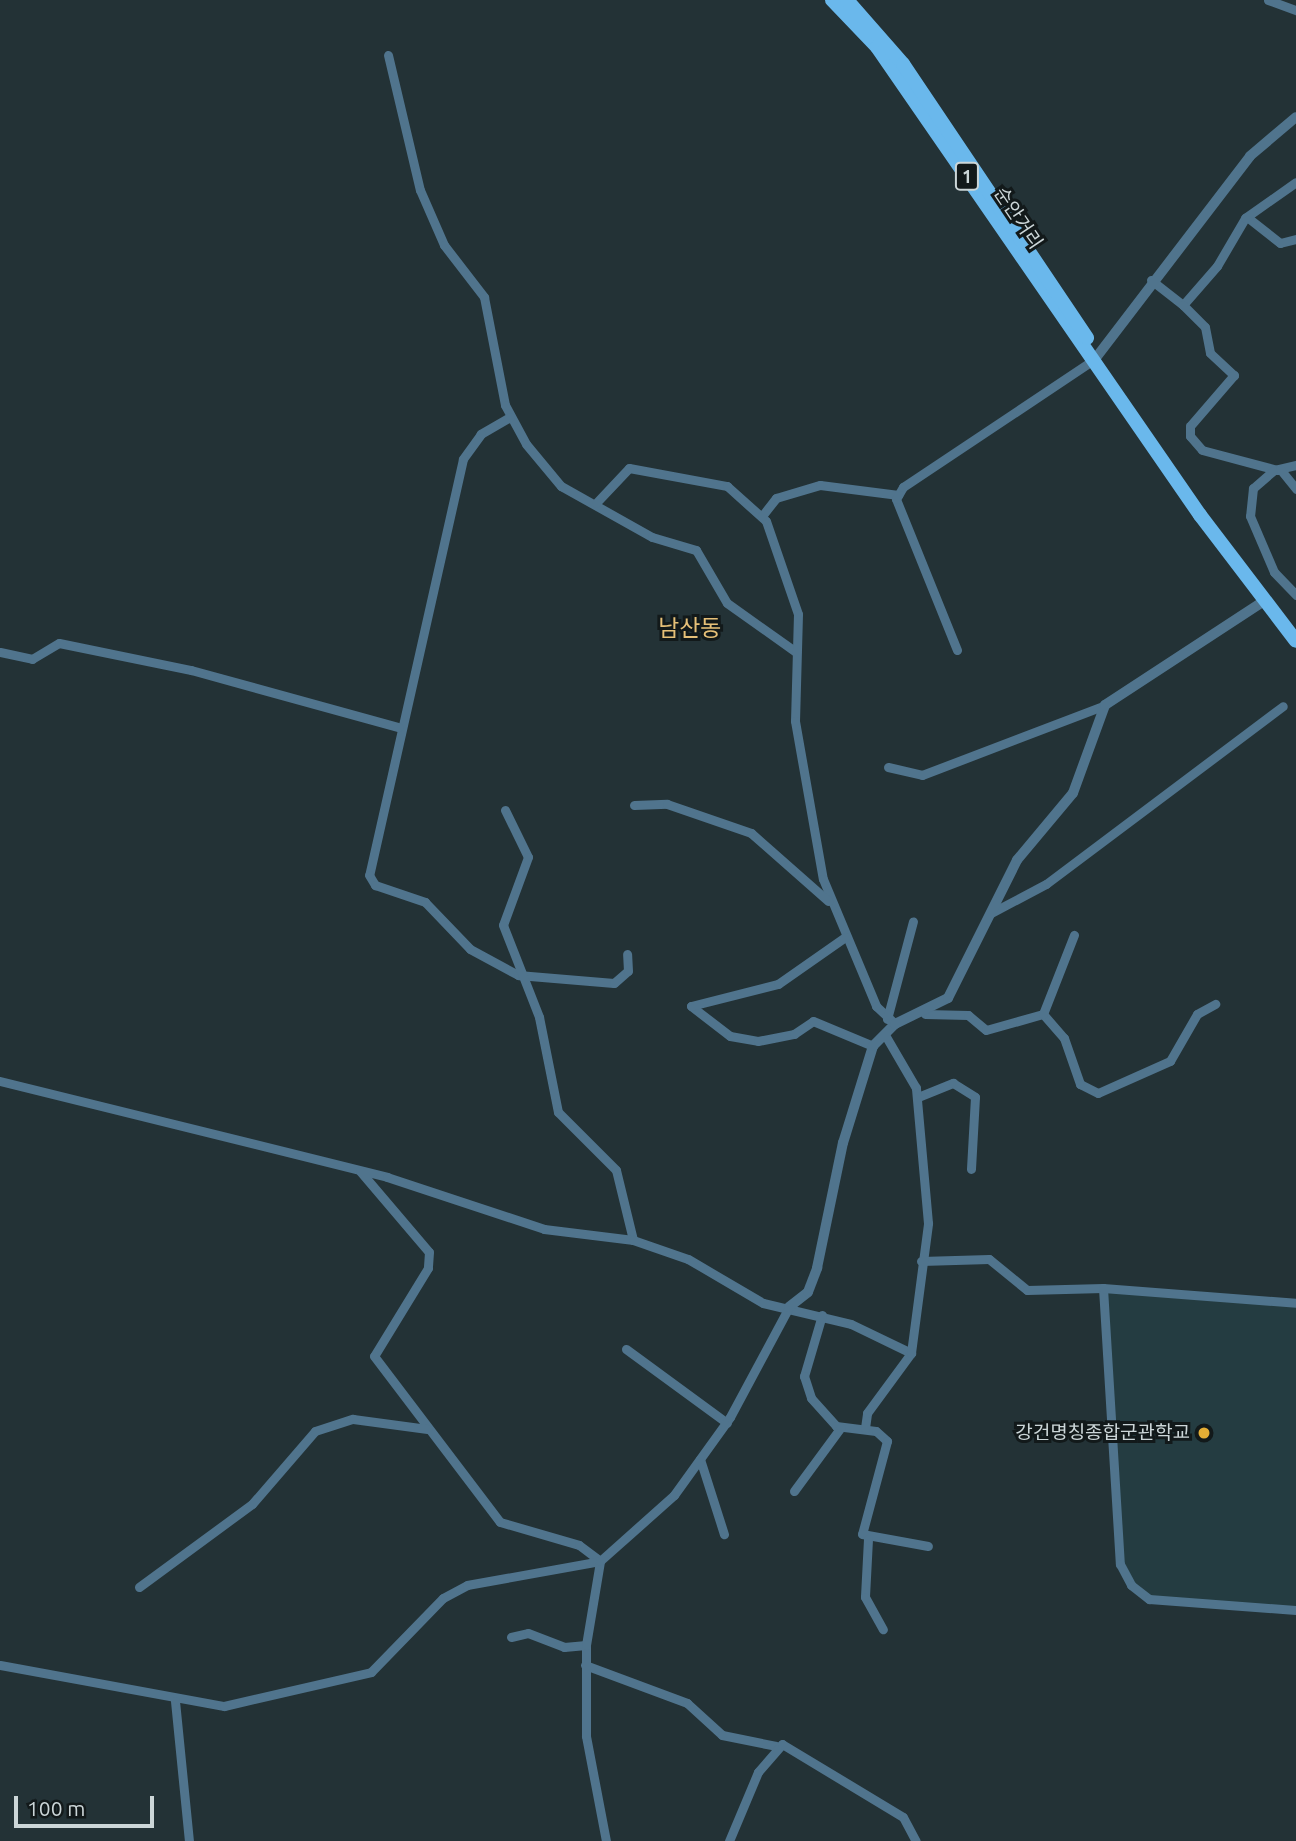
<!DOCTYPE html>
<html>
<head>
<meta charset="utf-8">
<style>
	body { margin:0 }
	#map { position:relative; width:1296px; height:1841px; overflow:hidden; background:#233236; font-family:Ubuntu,"Noto Sans KR",sans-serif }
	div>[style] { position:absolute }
	.built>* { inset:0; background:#243c41 }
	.minor>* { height:9px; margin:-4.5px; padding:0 4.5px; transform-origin:4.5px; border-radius:4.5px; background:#50748d }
	.tertiary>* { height:10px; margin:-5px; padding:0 5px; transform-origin:5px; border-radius:5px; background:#50748d }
	.primary>* { height:14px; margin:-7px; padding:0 7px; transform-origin:7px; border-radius:7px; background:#6ab8ec }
	.dots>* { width:19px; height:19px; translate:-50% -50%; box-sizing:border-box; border:4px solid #12191a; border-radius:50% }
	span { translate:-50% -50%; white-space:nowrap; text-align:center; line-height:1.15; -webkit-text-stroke:6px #12191a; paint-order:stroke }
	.shield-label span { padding:2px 5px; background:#12191a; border:2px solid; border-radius:5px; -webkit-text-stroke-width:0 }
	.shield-label { font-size:18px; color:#ccd6d8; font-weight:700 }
	.street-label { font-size:19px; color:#ccd6d8 }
	.poi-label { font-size:19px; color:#ccd6d8 }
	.right { translate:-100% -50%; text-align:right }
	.quarter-label { font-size:23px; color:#e6c078 }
	.scale { position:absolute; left:14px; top:1796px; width:140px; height:32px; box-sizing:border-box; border:4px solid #ccd6d8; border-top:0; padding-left:9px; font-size:21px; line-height:24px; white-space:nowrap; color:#ccd6d8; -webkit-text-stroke:5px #12191a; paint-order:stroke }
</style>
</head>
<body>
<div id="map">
	<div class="built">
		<div style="clip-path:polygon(1103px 1288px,1296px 1303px,1296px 1610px,1149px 1599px,1131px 1585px,1120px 1564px)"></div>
	</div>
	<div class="minor">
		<div style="left:1268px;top:0;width:30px;rotate:20deg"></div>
		<div style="left:388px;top:55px;width:139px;rotate:76.7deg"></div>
		<div style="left:420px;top:190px;width:60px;rotate:66.4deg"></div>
		<div style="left:444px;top:245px;width:66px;rotate:52.4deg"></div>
		<div style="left:484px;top:297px;width:110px;rotate:79deg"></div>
		<div style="left:505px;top:405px;width:44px;rotate:61.7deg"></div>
		<div style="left:526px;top:444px;width:55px;rotate:50.2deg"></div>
		<div style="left:561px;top:486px;width:104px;rotate:29.3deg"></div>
		<div style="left:652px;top:537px;width:46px;rotate:16.5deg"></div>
		<div style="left:696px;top:550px;width:61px;rotate:59.7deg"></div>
		<div style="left:727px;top:603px;width:85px;rotate:35.4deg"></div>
		<div style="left:1247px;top:217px;width:42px;rotate:38.2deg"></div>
		<div style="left:1280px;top:243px;width:16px;rotate:-14deg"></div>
		<div style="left:1151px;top:280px;width:41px;rotate:38deg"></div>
		<div style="left:1183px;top:305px;width:52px;rotate:-48.9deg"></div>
		<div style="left:1217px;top:266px;width:56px;rotate:-59.7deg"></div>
		<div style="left:1245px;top:218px;width:62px;rotate:-35.2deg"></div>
		<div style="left:1183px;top:305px;width:31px;rotate:45deg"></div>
		<div style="left:1205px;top:327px;width:26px;rotate:79deg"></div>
		<div style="left:1210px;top:353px;width:33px;rotate:43deg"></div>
		<div style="left:1234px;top:375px;width:67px;rotate:130.8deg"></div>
		<div style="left:1190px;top:426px;width:10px;rotate:90deg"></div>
		<div style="left:1190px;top:436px;width:18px;rotate:49deg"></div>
		<div style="left:1202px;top:450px;width:78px;rotate:14.9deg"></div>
		<div style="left:510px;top:417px;width:34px;rotate:150deg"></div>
		<div style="left:481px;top:434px;width:31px;rotate:126deg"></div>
		<div style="left:463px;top:459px;width:426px;rotate:102.7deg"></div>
		<div style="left:369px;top:875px;width:12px;rotate:59deg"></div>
		<div style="left:375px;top:885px;width:53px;rotate:18.8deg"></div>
		<div style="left:425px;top:902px;width:65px;rotate:46.2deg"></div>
		<div style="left:470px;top:949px;width:55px;rotate:28.4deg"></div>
		<div style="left:518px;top:975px;width:96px;rotate:4.8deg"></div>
		<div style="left:614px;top:983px;width:18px;rotate:-41deg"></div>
		<div style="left:628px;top:971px;width:17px;rotate:-93deg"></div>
		<div style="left:1296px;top:465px;width:23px;rotate:167deg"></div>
		<div style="left:1274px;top:470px;width:28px;rotate:139deg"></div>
		<div style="left:1253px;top:488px;width:28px;rotate:96deg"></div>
		<div style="left:1250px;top:516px;width:61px;rotate:66.8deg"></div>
		<div style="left:1274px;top:572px;width:32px;rotate:46deg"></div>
		<div style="left:1280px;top:469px;width:26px;rotate:51deg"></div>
		<div style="left:596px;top:503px;width:48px;rotate:-46.7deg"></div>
		<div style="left:629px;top:468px;width:100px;rotate:10.4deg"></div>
		<div style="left:727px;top:486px;width:52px;rotate:41.9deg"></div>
		<div style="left:766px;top:521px;width:98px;rotate:71deg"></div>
		<div style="left:798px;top:614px;width:107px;rotate:91.6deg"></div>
		<div style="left:795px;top:721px;width:160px;rotate:80deg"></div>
		<div style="left:823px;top:879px;width:138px;rotate:67.3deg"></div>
		<div style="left:876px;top:1006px;width:26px;rotate:43deg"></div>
		<div style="left:762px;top:516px;width:23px;rotate:-52deg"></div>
		<div style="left:776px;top:498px;width:46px;rotate:-16.5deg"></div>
		<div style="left:820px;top:485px;width:79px;rotate:7.3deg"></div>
		<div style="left:957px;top:650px;width:163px;rotate:-112deg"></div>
		<div style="left:896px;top:499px;width:14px;rotate:-60deg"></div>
		<div style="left:903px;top:487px;width:231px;rotate:-33.7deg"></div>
		<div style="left:0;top:652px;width:33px;rotate:12deg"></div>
		<div style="left:32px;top:659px;width:31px;rotate:-31deg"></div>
		<div style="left:59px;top:643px;width:135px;rotate:11.6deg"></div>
		<div style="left:191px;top:670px;width:215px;rotate:15.4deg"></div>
		<div style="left:888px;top:767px;width:35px;rotate:13deg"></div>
		<div style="left:922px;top:775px;width:196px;rotate:-20.9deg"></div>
		<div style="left:634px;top:805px;width:33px;rotate:-2deg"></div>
		<div style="left:667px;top:804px;width:89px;rotate:19deg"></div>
		<div style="left:751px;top:833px;width:103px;rotate:41.4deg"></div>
		<div style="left:505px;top:810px;width:52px;rotate:63.9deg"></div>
		<div style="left:528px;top:857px;width:72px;rotate:110.2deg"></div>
		<div style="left:503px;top:925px;width:99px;rotate:68.6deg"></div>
		<div style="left:539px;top:1017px;width:97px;rotate:78.7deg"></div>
		<div style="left:558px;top:1112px;width:82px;rotate:45deg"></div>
		<div style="left:616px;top:1170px;width:72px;rotate:76.3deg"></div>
		<div style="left:991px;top:913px;width:62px;rotate:-27.8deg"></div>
		<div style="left:1046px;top:884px;width:296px;rotate:-36.9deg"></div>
		<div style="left:691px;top:1006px;width:49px;rotate:37.6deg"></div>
		<div style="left:730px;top:1036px;width:28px;rotate:10deg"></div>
		<div style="left:758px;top:1041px;width:37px;rotate:-11deg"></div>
		<div style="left:794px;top:1034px;width:23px;rotate:-34deg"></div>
		<div style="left:813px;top:1021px;width:65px;rotate:22.6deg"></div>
		<div style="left:691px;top:1006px;width:90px;rotate:-14.2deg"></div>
		<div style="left:778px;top:984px;width:82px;rotate:-35deg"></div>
		<div style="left:925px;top:1014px;width:43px;rotate:1.3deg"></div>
		<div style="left:968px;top:1015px;width:23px;rotate:40deg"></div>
		<div style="left:986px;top:1030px;width:59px;rotate:-15.7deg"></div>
		<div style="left:1043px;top:1014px;width:32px;rotate:49deg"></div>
		<div style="left:1064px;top:1038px;width:49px;rotate:70.8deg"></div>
		<div style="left:1080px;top:1084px;width:20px;rotate:27deg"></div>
		<div style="left:1098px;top:1093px;width:79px;rotate:-24deg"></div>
		<div style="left:1170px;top:1061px;width:54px;rotate:-60.1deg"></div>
		<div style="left:1197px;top:1014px;width:21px;rotate:-29deg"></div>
		<div style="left:1043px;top:1014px;width:85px;rotate:-68.6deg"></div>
		<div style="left:887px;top:1019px;width:101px;rotate:-75.1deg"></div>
		<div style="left:0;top:1081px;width:399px;rotate:13.9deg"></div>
		<div style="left:387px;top:1177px;width:165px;rotate:18.3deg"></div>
		<div style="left:544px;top:1229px;width:90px;rotate:7deg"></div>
		<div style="left:633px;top:1240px;width:58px;rotate:19.1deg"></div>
		<div style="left:688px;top:1259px;width:87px;rotate:30.4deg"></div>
		<div style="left:763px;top:1303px;width:90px;rotate:13.4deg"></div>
		<div style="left:851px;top:1324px;width:67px;rotate:25.8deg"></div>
		<div style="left:918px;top:1097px;width:38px;rotate:-22deg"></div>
		<div style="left:953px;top:1083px;width:26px;rotate:32deg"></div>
		<div style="left:975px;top:1097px;width:72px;rotate:93.2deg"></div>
		<div style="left:360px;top:1171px;width:106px;rotate:49.6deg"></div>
		<div style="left:429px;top:1252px;width:16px;rotate:94deg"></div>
		<div style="left:428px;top:1268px;width:103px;rotate:121.5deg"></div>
		<div style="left:374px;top:1356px;width:208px;rotate:52.8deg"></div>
		<div style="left:500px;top:1522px;width:82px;rotate:16.2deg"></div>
		<div style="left:579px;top:1545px;width:26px;rotate:37deg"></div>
		<div style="left:921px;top:1261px;width:68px;rotate:-1.7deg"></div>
		<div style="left:989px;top:1259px;width:49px;rotate:39.2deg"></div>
		<div style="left:1027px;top:1290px;width:76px;rotate:-1.5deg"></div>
		<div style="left:1103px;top:1288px;width:277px;rotate:86.5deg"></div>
		<div style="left:1120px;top:1564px;width:24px;rotate:62deg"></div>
		<div style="left:1131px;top:1585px;width:23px;rotate:38deg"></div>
		<div style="left:1149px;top:1599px;width:147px;rotate:4.3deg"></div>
		<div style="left:1103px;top:1288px;width:194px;rotate:4.4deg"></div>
		<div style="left:822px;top:1315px;width:64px;rotate:106.4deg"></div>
		<div style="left:804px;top:1376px;width:23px;rotate:72deg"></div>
		<div style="left:811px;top:1398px;width:38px;rotate:48deg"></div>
		<div style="left:836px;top:1426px;width:40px;rotate:7.1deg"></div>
		<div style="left:876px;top:1431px;width:15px;rotate:42deg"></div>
		<div style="left:887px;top:1441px;width:96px;rotate:105deg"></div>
		<div style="left:862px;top:1534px;width:67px;rotate:10.3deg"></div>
		<div style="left:626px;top:1349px;width:125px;rotate:36.2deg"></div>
		<div style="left:865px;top:1428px;width:15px;rotate:-82deg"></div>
		<div style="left:867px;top:1413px;width:74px;rotate:-53.7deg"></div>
		<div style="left:911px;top:1353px;width:131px;rotate:-82.5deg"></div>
		<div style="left:928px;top:1223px;width:136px;rotate:-95.1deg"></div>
		<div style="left:916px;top:1088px;width:61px;rotate:-120.3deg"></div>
		<div style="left:700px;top:1459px;width:79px;rotate:72.3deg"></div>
		<div style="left:794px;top:1491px;width:79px;rotate:-53.7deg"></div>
		<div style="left:868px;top:1539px;width:58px;rotate:93deg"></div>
		<div style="left:865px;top:1597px;width:37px;rotate:61deg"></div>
		<div style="left:139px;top:1587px;width:140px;rotate:-36.3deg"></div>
		<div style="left:252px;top:1504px;width:96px;rotate:-49.2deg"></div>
		<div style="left:315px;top:1431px;width:40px;rotate:-18deg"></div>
		<div style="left:353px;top:1419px;width:75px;rotate:7.7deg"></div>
		<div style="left:511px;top:1637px;width:17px;rotate:-13deg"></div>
		<div style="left:528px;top:1633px;width:39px;rotate:21deg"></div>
		<div style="left:564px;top:1647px;width:22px;rotate:-5deg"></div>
		<div style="left:0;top:1665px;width:228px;rotate:10.4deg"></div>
		<div style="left:224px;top:1706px;width:151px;rotate:-13deg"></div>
		<div style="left:371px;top:1672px;width:103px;rotate:-45.8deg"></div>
		<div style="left:443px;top:1598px;width:27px;rotate:-28deg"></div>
		<div style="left:467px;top:1585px;width:135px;rotate:-10.2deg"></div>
		<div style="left:585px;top:1665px;width:109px;rotate:20.4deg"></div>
		<div style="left:687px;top:1703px;width:47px;rotate:42.4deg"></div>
		<div style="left:722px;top:1735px;width:55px;rotate:11.5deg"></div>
		<div style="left:175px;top:1701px;width:141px;rotate:84.3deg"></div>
		<div style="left:606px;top:1841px;width:107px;rotate:-100.8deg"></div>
		<div style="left:586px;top:1736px;width:91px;rotate:-90deg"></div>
		<div style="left:586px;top:1645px;width:85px;rotate:-80.5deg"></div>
		<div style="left:600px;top:1561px;width:99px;rotate:-41.7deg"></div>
		<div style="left:674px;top:1495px;width:96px;rotate:-54.3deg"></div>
		<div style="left:730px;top:1417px;width:125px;rotate:-61.8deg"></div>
		<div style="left:729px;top:1841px;width:75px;rotate:-67.2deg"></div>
		<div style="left:758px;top:1772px;width:37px;rotate:-49deg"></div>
		<div style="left:782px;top:1744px;width:141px;rotate:31.1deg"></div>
		<div style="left:903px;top:1817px;width:27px;rotate:62deg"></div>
	</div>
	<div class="tertiary">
		<div style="left:1095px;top:359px;width:255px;rotate:-52.6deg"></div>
		<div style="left:1250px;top:156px;width:60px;rotate:-40.3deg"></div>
		<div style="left:789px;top:1307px;width:24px;rotate:-38deg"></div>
		<div style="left:808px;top:1292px;width:26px;rotate:-69deg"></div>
		<div style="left:817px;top:1268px;width:128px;rotate:-78.3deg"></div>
		<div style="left:843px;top:1143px;width:102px;rotate:-72.8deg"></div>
		<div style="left:873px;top:1046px;width:31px;rotate:-45deg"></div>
		<div style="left:895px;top:1024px;width:59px;rotate:-26.1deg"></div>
		<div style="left:948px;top:998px;width:154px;rotate:-63.4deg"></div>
		<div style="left:1017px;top:860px;width:87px;rotate:-50.1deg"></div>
		<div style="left:1073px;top:793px;width:94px;rotate:-70deg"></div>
		<div style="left:1105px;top:705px;width:190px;rotate:-33.2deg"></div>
	</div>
	<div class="primary">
		<div style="left:832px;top:0;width:65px;rotate:46.2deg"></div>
		<div style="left:877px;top:47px;width:569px;rotate:55.39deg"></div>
		<div style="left:1200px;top:515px;width:158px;rotate:52.7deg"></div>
		<div style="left:847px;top:0;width:85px;rotate:48.8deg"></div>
		<div style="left:903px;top:64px;width:330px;rotate:56.1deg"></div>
	</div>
	<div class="dots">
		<div style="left:1204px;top:1433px;background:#e4ae35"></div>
	</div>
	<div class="shield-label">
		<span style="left:967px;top:176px">1</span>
	</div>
	<div class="street-label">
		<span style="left:1018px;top:218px;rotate:56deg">순안거리</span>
	</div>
	<div class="poi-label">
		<span class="right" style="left:1190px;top:1433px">강건명칭종합군관학교</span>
	</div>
	<div class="quarter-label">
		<span style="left:690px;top:628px">남산동</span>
	</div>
	<div class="scale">100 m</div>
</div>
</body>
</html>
